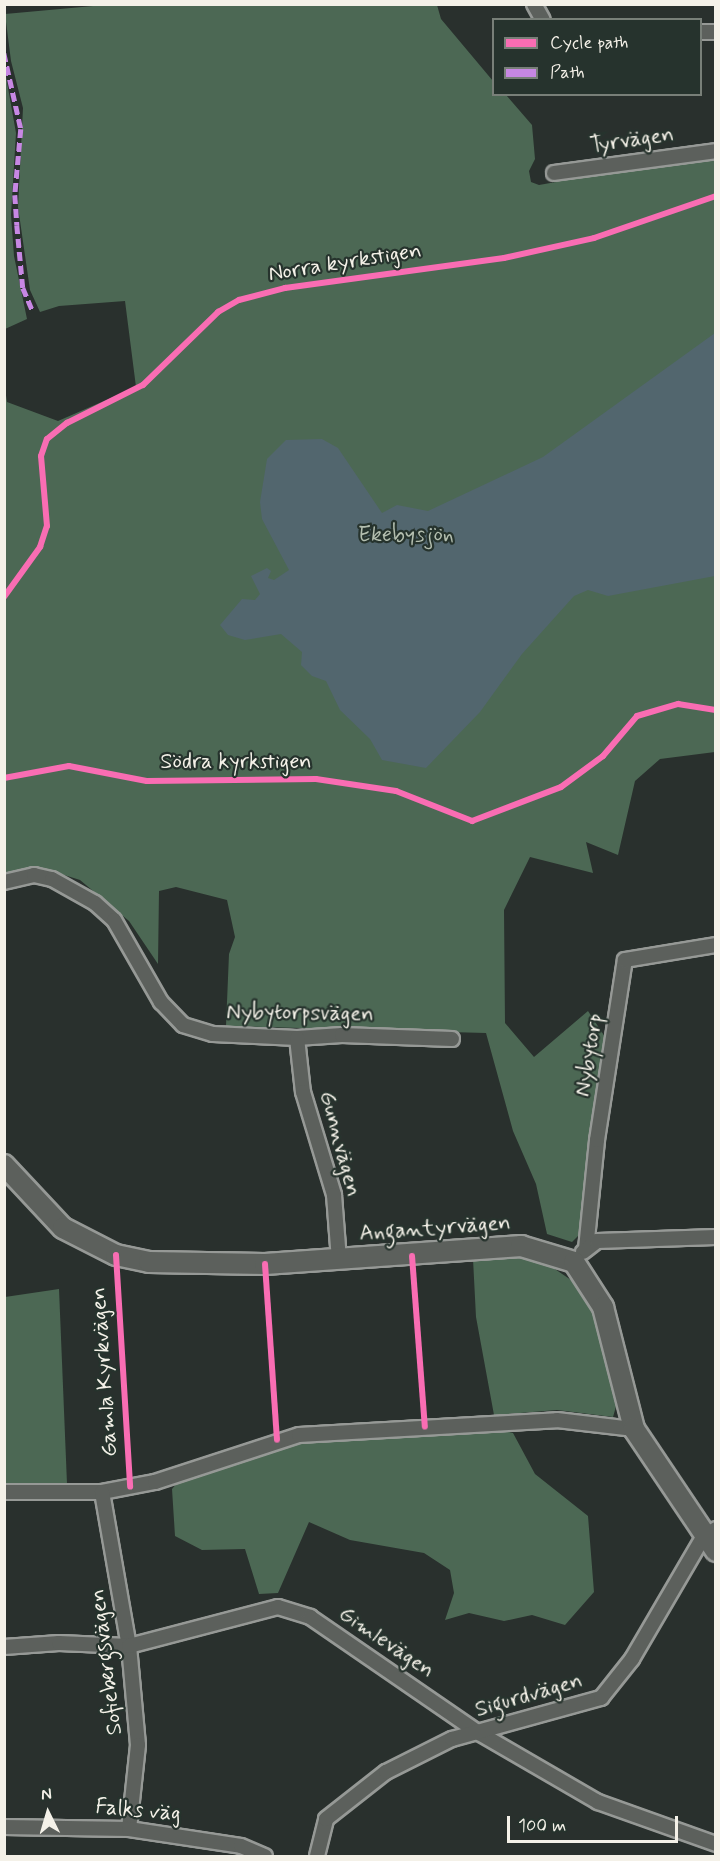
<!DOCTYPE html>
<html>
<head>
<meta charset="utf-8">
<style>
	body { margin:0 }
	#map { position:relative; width:720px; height:1861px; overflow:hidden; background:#29302d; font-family:Mynerve,sans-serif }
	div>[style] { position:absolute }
	.green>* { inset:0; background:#4c6854 }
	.water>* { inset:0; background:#52666e }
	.roads { filter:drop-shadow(2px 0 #969996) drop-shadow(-2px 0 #969996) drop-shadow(0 2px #969996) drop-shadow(0 -2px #969996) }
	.street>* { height:14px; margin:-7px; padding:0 7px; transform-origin:7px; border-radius:7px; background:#5c605c }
	.secondary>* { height:20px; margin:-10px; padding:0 10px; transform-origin:10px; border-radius:10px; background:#5c605c }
	.quiet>* { height:4.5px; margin-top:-2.25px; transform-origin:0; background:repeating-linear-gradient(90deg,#c787e3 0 9px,transparent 0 13.5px) }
	.cycleway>* { height:6px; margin:-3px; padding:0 3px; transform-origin:3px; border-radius:3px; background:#f96db3 }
	span { translate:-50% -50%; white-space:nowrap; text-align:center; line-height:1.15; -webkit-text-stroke:4.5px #26332d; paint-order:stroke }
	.street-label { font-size:22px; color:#f4f1e8 }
	.park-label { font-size:22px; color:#b3beaf }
	.frame { position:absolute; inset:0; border:6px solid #f4f1e8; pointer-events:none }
	.legend { position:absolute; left:492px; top:18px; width:210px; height:78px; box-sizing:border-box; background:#26332d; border:2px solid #787f78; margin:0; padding:8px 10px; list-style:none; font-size:18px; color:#f4f1e8 }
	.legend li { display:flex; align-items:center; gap:12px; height:30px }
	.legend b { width:30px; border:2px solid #787f78 }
	.north { position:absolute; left:18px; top:1783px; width:60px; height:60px; -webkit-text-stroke:4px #26332d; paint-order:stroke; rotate:355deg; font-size:16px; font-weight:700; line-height:24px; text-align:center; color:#f4f1e8 }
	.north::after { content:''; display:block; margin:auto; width:21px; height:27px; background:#f4f1e8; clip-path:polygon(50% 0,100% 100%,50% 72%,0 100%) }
	.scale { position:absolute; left:507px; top:1816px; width:171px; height:27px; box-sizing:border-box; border:3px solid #f4f1e8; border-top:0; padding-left:8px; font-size:18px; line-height:21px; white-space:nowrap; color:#f4f1e8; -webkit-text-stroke:4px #26332d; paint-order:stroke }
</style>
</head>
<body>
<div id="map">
	<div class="green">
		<div style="clip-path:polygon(115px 4px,437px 5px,441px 19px,493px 81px,494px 94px,506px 95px,532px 125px,535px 159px,529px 171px,531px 182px,539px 185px,556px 182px,591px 169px,715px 158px,715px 752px,660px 759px,635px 781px,618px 855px,586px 842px,593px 873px,530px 857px,504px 910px,505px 1023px,534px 1057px,588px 1011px,607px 1040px,578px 1236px,572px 1242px,547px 1234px,536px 1184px,513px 1131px,486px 1033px,226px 1026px,229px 954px,235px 937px,227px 900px,176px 887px,159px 891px,158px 964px,129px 921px,80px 880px,39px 867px,5px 877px,4px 382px,7px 402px,58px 421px,136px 387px,125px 301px,59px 306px,40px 312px,30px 290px,18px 207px,23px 108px,11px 61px,5px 14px)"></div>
		<div style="clip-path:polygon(4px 65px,16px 133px,11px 215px,14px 256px,27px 319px,5px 329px)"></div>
		<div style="clip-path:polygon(513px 1256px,543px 1261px,574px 1282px,590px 1304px,617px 1403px,613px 1417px,557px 1410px,494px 1415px,476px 1317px,473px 1259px)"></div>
		<div style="clip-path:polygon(59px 1289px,67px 1484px,5px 1485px,5px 1297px)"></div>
		<div style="clip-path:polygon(496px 1429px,513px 1433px,535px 1474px,588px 1516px,594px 1592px,565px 1625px,532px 1615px,504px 1621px,469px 1613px,445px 1620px,454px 1593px,450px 1570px,424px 1553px,350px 1540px,309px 1522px,278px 1593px,259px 1594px,245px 1549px,202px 1550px,175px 1536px,172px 1489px,178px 1482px,300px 1442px)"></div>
	</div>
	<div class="water">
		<div style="clip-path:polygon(715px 333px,715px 576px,608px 596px,588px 590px,574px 596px,522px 654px,480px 712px,426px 768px,382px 760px,370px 739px,340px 710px,326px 681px,312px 676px,301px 665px,302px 652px,281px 634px,245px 640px,228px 635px,220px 625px,242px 599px,255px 600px,260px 594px,251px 576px,267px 568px,271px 571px,268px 578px,274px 580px,289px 570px,262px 519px,260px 502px,267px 459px,286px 440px,322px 439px,338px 448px,382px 513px,397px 505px,428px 511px,543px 457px)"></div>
	</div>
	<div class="roads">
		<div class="street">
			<div style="left:534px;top:4px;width:18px;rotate:61deg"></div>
			<div style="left:700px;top:32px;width:16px"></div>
			<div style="left:554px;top:173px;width:163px;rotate:-7.7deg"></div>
			<div style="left:4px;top:882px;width:31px;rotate:-13deg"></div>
			<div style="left:34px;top:875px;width:18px;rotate:13deg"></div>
			<div style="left:52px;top:879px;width:49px;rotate:29.2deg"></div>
			<div style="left:95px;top:903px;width:25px;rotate:42deg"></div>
			<div style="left:114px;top:920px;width:95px;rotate:60.2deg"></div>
			<div style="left:161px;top:1002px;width:32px;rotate:46deg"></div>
			<div style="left:183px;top:1025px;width:31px;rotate:17deg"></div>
			<div style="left:213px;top:1034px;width:84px;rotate:2.7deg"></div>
			<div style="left:297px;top:1038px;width:45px;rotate:-3.8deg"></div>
			<div style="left:342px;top:1035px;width:110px;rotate:2.1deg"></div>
			<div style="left:297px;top:1038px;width:54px;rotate:83.7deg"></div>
			<div style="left:303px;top:1092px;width:108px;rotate:73.2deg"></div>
			<div style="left:334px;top:1195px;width:65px;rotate:85.6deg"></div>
			<div style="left:586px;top:1249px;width:110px;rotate:-84.2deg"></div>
			<div style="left:597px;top:1140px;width:182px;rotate:-81.2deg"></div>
			<div style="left:625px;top:960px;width:92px;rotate:-9.4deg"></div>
			<div style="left:583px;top:1252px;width:18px;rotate:-38deg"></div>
			<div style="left:597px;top:1241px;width:119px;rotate:-1.9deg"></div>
			<div style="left:4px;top:1492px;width:98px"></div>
			<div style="left:102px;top:1492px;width:54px;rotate:-10.7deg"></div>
			<div style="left:155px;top:1482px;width:151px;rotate:-18.1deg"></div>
			<div style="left:299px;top:1435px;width:258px;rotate:-3.3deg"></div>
			<div style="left:557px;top:1420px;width:78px;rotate:6.7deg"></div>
			<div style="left:102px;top:1492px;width:156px;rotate:80.1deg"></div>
			<div style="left:129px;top:1646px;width:99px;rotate:84.8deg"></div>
			<div style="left:138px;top:1745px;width:84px;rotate:96.1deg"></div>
			<div style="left:4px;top:1647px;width:55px;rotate:-4.2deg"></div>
			<div style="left:59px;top:1643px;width:70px;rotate:2.5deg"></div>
			<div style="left:129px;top:1646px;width:154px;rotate:-14.7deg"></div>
			<div style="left:278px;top:1607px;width:34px;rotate:17deg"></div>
			<div style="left:310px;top:1617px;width:205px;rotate:34.5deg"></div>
			<div style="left:479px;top:1733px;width:138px;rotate:30.1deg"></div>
			<div style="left:598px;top:1802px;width:125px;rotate:19.6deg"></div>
			<div style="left:4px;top:1827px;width:125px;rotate:0.9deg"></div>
			<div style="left:129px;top:1829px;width:113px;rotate:8.6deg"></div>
			<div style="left:241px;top:1846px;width:26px;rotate:23deg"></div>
			<div style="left:317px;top:1856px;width:38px;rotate:-76deg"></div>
			<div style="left:326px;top:1819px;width:76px;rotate:-38.1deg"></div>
			<div style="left:386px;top:1772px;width:74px;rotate:-26.6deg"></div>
			<div style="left:452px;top:1739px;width:155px;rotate:-15.4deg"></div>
			<div style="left:601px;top:1698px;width:50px;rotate:-51.5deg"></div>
			<div style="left:632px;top:1659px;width:143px;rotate:-59.7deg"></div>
			<div style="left:704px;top:1536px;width:14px;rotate:-30deg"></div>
		</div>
		<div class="secondary">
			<div style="left:4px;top:1165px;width:86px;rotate:46.9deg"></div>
			<div style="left:63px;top:1228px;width:59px;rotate:27deg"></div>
			<div style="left:116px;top:1255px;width:34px;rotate:12deg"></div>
			<div style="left:149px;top:1262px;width:116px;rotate:1deg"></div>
			<div style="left:265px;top:1264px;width:257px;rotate:-4deg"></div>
			<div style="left:521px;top:1246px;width:55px;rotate:16.8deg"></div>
			<div style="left:574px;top:1262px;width:54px;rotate:57.2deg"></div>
			<div style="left:603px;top:1307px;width:126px;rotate:75.7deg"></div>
			<div style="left:634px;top:1429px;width:147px;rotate:56.1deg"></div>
		</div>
	</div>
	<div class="quiet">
		<div style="left:4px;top:53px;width:78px;rotate:77.4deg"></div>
		<div style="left:21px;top:129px;width:66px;rotate:95.2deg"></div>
		<div style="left:15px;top:195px;width:30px;rotate:86deg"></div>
		<div style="left:17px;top:225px;width:63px;rotate:84.6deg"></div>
		<div style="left:23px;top:288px;width:25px;rotate:67deg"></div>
	</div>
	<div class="cycleway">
		<div style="left:4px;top:597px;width:62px;rotate:-54.2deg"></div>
		<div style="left:40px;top:547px;width:22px;rotate:-72deg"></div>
		<div style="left:47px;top:526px;width:70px;rotate:-94.9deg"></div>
		<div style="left:41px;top:456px;width:18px;rotate:-71deg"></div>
		<div style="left:47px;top:439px;width:26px;rotate:-39deg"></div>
		<div style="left:67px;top:423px;width:85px;rotate:-26.6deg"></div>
		<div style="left:143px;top:385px;width:105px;rotate:-44.2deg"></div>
		<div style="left:218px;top:312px;width:24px;rotate:-30deg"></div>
		<div style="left:239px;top:300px;width:48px;rotate:-14.6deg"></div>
		<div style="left:285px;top:288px;width:221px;rotate:-7.8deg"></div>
		<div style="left:504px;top:258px;width:92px;rotate:-12.5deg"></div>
		<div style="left:594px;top:238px;width:129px;rotate:-19deg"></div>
		<div style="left:4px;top:778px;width:66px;rotate:-10.5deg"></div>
		<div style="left:69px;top:766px;width:79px;rotate:10.9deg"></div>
		<div style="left:147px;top:781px;width:169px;rotate:-0.7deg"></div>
		<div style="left:316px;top:779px;width:81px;rotate:8.5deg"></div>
		<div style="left:396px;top:791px;width:82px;rotate:21.5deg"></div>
		<div style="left:472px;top:821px;width:95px;rotate:-20.9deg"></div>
		<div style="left:561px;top:787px;width:52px;rotate:-36.4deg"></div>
		<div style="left:603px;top:756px;width:52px;rotate:-49.6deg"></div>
		<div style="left:637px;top:716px;width:43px;rotate:-16.3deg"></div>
		<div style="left:678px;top:704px;width:38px;rotate:9deg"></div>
		<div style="left:116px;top:1255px;width:232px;rotate:86.5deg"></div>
		<div style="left:412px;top:1256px;width:171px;rotate:85.7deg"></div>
		<div style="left:265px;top:1264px;width:176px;rotate:86.1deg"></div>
	</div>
	<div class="street-label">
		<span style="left:632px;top:141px;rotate:-8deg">Tyrvägen</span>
		<span style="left:345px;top:263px;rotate:-9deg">Norra kyrkstigen</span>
		<span style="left:236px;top:763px">Södra kyrkstigen</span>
		<span style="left:300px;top:1014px;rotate:1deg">Nybytorpsvägen</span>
		<span style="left:590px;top:1055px;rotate:-80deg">Nybytorp</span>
		<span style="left:339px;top:1144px;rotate:75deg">Gunnvägen</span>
		<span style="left:435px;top:1229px;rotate:-4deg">Angantyrvägen</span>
		<span style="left:105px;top:1372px;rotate:-94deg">Gamla Kyrkvägen</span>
		<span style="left:386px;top:1643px;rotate:34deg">Gimlevägen</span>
		<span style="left:107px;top:1662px;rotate:-97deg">Sofiebergsvägen</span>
		<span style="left:529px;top:1696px;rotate:-16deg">Sigurdvägen</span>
		<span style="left:138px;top:1811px;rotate:5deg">Falks väg</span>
	</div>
	<div class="park-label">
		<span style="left:406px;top:536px">Ekebysjön</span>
	</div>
	<div class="frame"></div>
	<ul class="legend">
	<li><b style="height:8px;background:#f96db3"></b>Cycle path</li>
	<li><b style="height:8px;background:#c787e3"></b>Path</li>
	</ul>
	<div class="north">N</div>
	<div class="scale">100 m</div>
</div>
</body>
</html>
